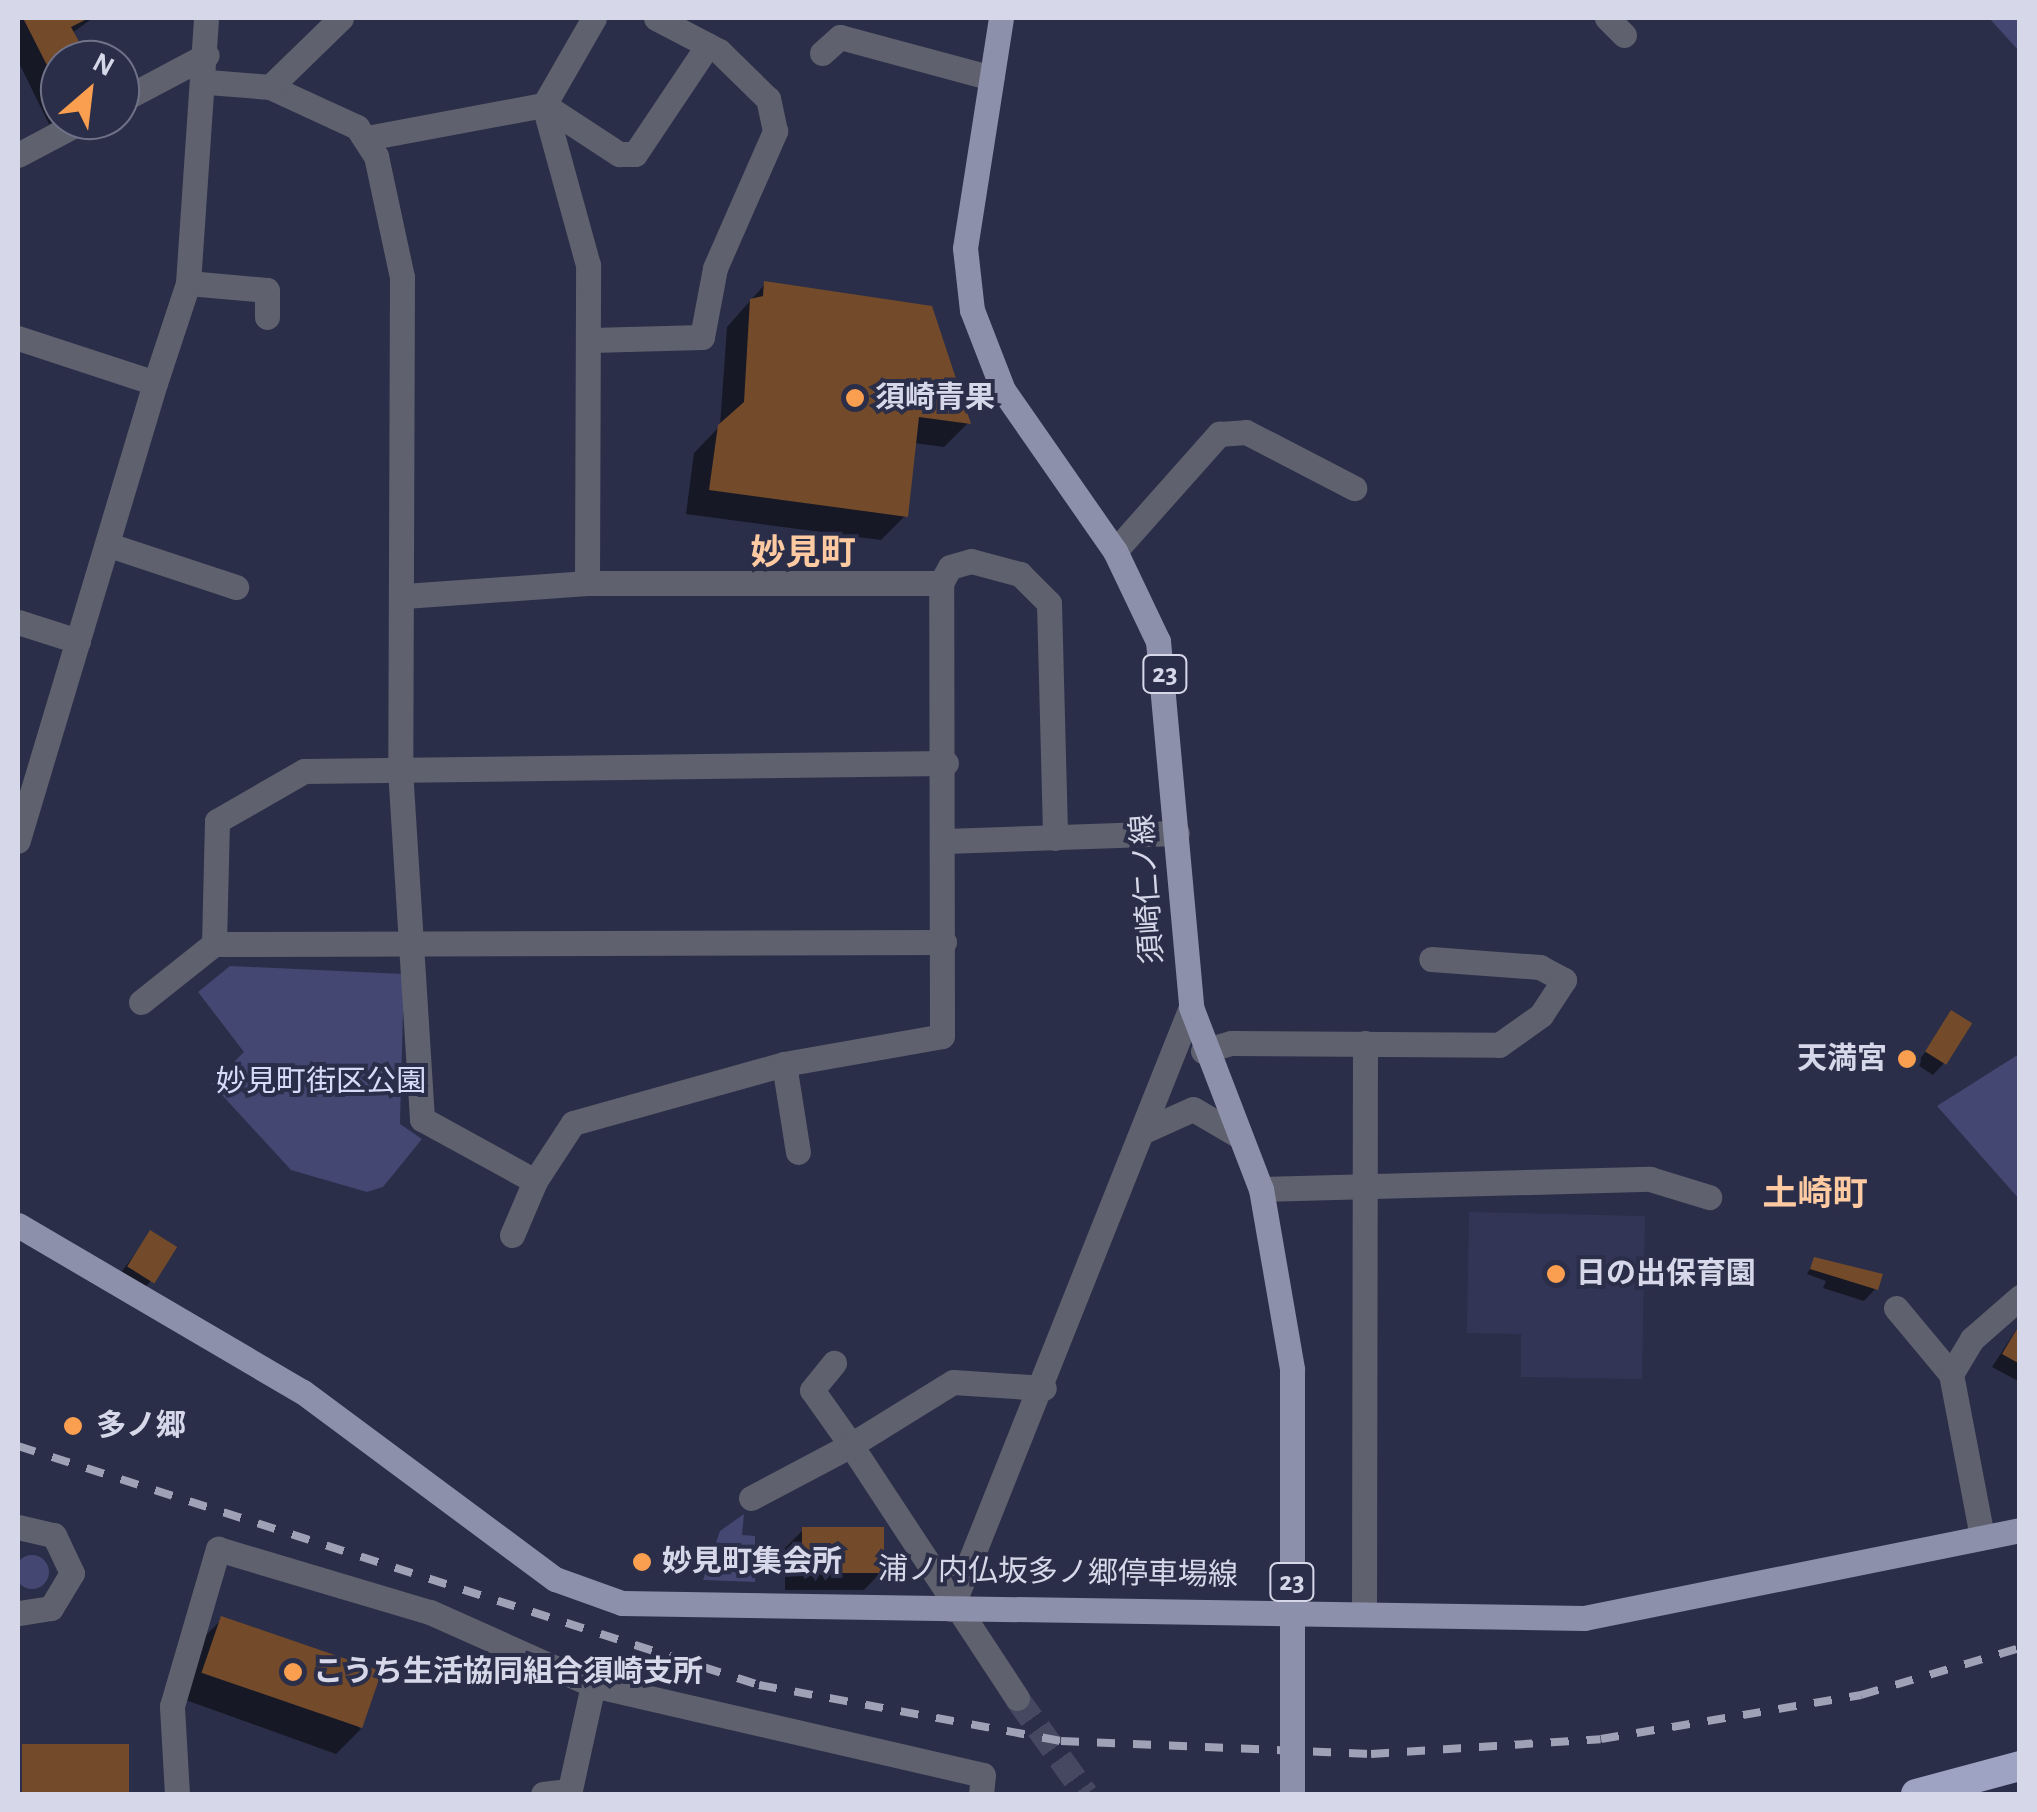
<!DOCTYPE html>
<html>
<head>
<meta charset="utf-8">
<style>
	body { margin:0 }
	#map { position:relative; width:2037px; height:1812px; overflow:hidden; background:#2b2e48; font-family:"Alegreya Sans","Noto Sans JP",sans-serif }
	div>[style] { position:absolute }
	.built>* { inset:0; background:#323555 }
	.green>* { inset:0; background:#434771 }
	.round { border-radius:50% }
	.shadow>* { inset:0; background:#0007; transform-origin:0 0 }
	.building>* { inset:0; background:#744b2a; transform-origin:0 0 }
	.minor-tunnel>* { height:25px; margin-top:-12.5px; transform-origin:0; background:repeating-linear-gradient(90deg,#454860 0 25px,transparent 0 37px) }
	.minor>* { height:25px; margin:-12.5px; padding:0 12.5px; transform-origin:12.5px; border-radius:12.5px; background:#5f616e }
	.major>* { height:25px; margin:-12.5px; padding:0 12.5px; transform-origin:12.5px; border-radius:12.5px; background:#8c90ab }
	.highway>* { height:30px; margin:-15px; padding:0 15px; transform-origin:15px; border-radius:15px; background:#9ea3c3 }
	.rail>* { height:8px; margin-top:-4px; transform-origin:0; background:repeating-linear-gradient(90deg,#9fa2b6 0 18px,transparent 0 36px) }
	.major-bridge>* { height:25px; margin:-12.5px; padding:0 12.5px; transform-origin:12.5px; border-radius:12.5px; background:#8c90ab }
	.dots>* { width:28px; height:28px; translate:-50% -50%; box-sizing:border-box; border:5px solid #2b2e48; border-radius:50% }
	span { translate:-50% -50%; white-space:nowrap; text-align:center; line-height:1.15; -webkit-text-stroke:8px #2b2e48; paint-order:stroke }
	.shield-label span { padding:2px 8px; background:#2b2e48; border:2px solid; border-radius:8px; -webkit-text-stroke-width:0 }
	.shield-label { font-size:28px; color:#d6d8e9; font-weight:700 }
	.poi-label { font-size:30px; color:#d6d8e9; font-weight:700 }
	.left { translate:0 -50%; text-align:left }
	.right { translate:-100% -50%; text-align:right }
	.street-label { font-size:30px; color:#d6d8e9 }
	.park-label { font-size:30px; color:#d6dbf9 }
	.quarter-label { font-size:35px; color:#fecaa2; font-weight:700 }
	.frame { position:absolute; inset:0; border:20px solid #d6d8e9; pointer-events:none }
	.north { position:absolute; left:40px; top:40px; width:100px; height:100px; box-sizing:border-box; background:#2b2e48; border:2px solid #6f7288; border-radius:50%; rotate:28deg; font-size:28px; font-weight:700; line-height:40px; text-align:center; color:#d6d8e9 }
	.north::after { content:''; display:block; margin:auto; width:35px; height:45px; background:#fa9f50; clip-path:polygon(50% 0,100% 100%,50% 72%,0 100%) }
</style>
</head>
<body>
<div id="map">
	<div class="built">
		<div style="clip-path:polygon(1469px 1212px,1645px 1216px,1642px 1379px,1521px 1377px,1521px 1334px,1467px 1333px)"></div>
	</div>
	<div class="green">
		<div style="clip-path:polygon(1989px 18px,2019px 18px,2019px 51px)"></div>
		<div style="clip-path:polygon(230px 966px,404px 974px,400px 1124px,422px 1139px,383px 1187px,367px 1192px,291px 1170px,212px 1084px,244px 1052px,198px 992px)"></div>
		<div style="clip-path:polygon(2019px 1054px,2019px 1199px,1937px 1106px)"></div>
		<div style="clip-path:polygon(744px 1514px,742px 1535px,755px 1536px,755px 1582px,703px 1580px,720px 1531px)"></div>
		<div class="round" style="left:15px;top:1555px;width:34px;height:34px"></div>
	</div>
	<div class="shadow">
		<div style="clip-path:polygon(18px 18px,93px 18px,72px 33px,86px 60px,60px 60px,60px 118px,49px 124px,18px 61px)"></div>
		<div style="clip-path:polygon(765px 284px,968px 423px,944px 447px,914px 443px,906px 515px,881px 540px,686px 514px,694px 453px,720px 426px,727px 327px)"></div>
		<div style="clip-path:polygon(1944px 1028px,1944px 1063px,1933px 1075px,1916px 1064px)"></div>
		<div style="clip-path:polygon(151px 1233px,150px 1282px,139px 1294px,116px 1279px)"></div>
		<div style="clip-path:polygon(1815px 1260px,1880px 1275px,1875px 1289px,1864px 1301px,1823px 1288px,1826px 1281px,1807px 1274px)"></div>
		<div style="clip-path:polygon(2020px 1324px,2020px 1380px,2018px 1381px,1992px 1367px)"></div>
		<div style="clip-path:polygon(803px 1530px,882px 1571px,864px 1590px,785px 1590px,785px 1548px)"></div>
		<div style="clip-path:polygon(222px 1619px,361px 1729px,336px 1754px,180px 1698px,197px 1644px)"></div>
		<div style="left:23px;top:1746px;width:104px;height:48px;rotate:1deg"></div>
	</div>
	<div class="building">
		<div style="clip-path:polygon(23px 18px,89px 18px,71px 27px,89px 60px,60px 60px,60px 91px)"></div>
		<div style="clip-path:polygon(764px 281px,932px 306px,971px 424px,919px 417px,908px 517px,709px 490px,718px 425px,744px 402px,750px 299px,763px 296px)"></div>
		<div style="left:1951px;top:1010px;width:25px;height:49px;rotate:32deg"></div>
		<div style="left:150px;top:1230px;width:32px;height:43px;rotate:32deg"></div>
		<div style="clip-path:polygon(1814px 1257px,1883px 1274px,1878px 1290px,1810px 1269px)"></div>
		<div style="clip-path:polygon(2020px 1324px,2020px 1364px,2002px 1354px)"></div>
		<div style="left:802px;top:1527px;width:82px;height:46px"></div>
		<div style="left:221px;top:1616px;width:170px;height:60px;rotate:19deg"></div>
		<div style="left:22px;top:1744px;width:107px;height:50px"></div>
	</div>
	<div class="minor-tunnel">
		<div style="left:1017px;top:1698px;width:118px;rotate:54.3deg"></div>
	</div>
	<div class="minor">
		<div style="left:1607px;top:18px;width:24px;rotate:45deg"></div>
		<div style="left:822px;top:53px;width:24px;rotate:-42deg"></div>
		<div style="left:840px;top:37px;width:157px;rotate:15.1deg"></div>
		<div style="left:208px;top:82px;width:62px;rotate:4.6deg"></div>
		<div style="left:270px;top:87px;width:96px;rotate:24.7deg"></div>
		<div style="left:357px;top:127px;width:35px;rotate:57deg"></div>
		<div style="left:376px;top:156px;width:124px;rotate:77.9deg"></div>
		<div style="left:402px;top:277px;width:492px;rotate:90.2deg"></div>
		<div style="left:400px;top:769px;width:351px;rotate:86.4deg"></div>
		<div style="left:422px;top:1119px;width:129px;rotate:28.8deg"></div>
		<div style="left:535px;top:1181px;width:69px;rotate:-56.8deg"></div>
		<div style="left:573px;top:1123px;width:219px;rotate:-15.6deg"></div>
		<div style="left:784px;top:1064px;width:160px;rotate:-10deg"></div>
		<div style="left:942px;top:1036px;width:453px;rotate:-90.1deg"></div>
		<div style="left:941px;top:583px;width:354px;rotate:180deg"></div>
		<div style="left:587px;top:583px;width:183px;rotate:175.9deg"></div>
		<div style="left:270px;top:87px;width:99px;rotate:-44.2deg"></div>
		<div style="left:120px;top:101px;width:98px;rotate:-27.9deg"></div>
		<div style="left:367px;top:138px;width:180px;rotate:-10.6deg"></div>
		<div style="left:544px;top:105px;width:90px;rotate:33.2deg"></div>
		<div style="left:619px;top:154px;width:16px"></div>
		<div style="left:635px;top:154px;width:131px;rotate:-56.2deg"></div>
		<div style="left:18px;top:155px;width:75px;rotate:-27.9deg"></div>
		<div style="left:188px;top:283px;width:79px;rotate:5.1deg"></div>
		<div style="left:267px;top:290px;width:27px;rotate:90deg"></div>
		<div style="left:18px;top:338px;width:144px;rotate:18.2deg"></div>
		<div style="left:155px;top:383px;width:478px;rotate:106.7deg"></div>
		<div style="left:591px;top:340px;width:111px;rotate:-1.5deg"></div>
		<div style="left:702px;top:337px;width:70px;rotate:-79.3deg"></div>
		<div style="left:715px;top:268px;width:150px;rotate:-66.3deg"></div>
		<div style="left:775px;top:131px;width:33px;rotate:-102deg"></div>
		<div style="left:768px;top:99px;width:69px;rotate:-135.6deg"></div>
		<div style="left:719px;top:51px;width:71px;rotate:-152.4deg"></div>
		<div style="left:155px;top:383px;width:105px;rotate:-71.7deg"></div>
		<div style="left:188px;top:283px;width:266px;rotate:-86.1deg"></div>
		<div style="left:109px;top:545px;width:134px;rotate:18.3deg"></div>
		<div style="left:1115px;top:551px;width:157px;rotate:-48.4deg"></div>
		<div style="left:1219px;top:434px;width:27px;rotate:-4deg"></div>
		<div style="left:1246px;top:432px;width:122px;rotate:27.4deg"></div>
		<div style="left:587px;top:583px;width:318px;rotate:-89.8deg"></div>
		<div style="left:588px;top:265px;width:166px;rotate:-105.4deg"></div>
		<div style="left:544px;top:105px;width:100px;rotate:-60.1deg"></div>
		<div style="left:941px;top:583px;width:18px;rotate:-61deg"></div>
		<div style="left:950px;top:567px;width:22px;rotate:-16deg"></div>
		<div style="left:971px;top:561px;width:51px;rotate:14.9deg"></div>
		<div style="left:1020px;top:574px;width:41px;rotate:45deg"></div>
		<div style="left:1049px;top:603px;width:235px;rotate:88.5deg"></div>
		<div style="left:18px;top:622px;width:63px;rotate:17.6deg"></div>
		<div style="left:945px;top:841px;width:232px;rotate:-2deg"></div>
		<div style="left:214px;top:944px;width:730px;rotate:-0.16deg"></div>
		<div style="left:141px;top:1002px;width:93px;rotate:-38.5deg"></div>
		<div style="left:214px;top:944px;width:123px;rotate:-88.6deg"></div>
		<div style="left:217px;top:821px;width:100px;rotate:-29.9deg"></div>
		<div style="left:304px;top:771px;width:642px;rotate:-0.71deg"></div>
		<div style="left:1203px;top:1051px;width:29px;rotate:-16deg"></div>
		<div style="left:1231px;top:1043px;width:268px;rotate:0.4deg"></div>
		<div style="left:1499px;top:1045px;width:52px;rotate:-35.5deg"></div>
		<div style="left:1541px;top:1015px;width:42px;rotate:-56.7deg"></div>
		<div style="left:1564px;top:980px;width:27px;rotate:-152deg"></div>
		<div style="left:1540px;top:967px;width:109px;rotate:-175.8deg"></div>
		<div style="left:784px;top:1064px;width:89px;rotate:81deg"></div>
		<div style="left:1146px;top:1130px;width:51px;rotate:-24.1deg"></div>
		<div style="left:1193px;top:1109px;width:53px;rotate:30.4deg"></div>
		<div style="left:1261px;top:1189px;width:389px;rotate:-1.5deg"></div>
		<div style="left:1650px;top:1179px;width:62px;rotate:17deg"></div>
		<div style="left:512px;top:1235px;width:59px;rotate:-66.9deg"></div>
		<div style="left:1896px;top:1308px;width:86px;rotate:50.2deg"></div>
		<div style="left:1951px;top:1374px;width:166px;rotate:79.2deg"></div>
		<div style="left:1951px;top:1374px;width:41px;rotate:-59deg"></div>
		<div style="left:1972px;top:1339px;width:64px;rotate:-41.2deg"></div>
		<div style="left:751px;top:1498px;width:113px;rotate:-27.9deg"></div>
		<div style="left:851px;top:1445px;width:67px;rotate:-125.3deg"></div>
		<div style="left:812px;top:1390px;width:35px;rotate:-51deg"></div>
		<div style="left:18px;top:1527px;width:37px;rotate:13deg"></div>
		<div style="left:54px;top:1535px;width:42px;rotate:64.7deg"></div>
		<div style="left:72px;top:1573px;width:41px;rotate:121deg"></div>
		<div style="left:51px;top:1608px;width:33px;rotate:171deg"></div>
		<div style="left:951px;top:1609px;width:648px;rotate:-68.26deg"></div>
		<div style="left:1364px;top:1611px;width:568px;rotate:-89.9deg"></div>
		<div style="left:1017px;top:1698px;width:303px;rotate:-123.3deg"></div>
		<div style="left:851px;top:1445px;width:120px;rotate:-31.7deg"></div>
		<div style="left:953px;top:1382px;width:91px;rotate:3.8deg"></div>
		<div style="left:177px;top:1794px;width:88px;rotate:-93.3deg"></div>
		<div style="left:172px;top:1706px;width:164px;rotate:-73.7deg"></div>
		<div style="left:218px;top:1549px;width:221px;rotate:16.6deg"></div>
		<div style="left:430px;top:1612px;width:179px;rotate:24.1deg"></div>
		<div style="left:593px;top:1685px;width:400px;rotate:13deg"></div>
		<div style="left:983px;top:1775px;width:19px;rotate:96deg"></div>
		<div style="left:543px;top:1794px;width:26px;rotate:-7deg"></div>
		<div style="left:569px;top:1794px;width:112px;rotate:-77.6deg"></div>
	</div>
	<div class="major">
		<div style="left:1001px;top:18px;width:233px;rotate:98.9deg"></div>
		<div style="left:965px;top:248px;width:62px;rotate:83.6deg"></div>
		<div style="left:972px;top:310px;width:86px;rotate:68.8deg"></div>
		<div style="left:1003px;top:390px;width:196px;rotate:55.2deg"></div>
		<div style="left:1115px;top:551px;width:100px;rotate:64.5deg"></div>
		<div style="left:1158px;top:641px;width:367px;rotate:84.8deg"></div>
		<div style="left:1191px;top:1007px;width:195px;rotate:69deg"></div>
		<div style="left:1261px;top:1189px;width:183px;rotate:80.2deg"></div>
		<div style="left:18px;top:1225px;width:330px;rotate:30.4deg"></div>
		<div style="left:303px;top:1392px;width:314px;rotate:36.6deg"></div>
		<div style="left:555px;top:1579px;width:71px;rotate:19.7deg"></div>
		<div style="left:622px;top:1603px;width:962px;rotate:0.89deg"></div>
		<div style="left:1584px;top:1618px;width:445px;rotate:-11.4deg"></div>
	</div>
	<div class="highway">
		<div style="left:1916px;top:1794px;width:108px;rotate:-15.1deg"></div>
	</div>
	<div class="rail">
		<div style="left:18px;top:1446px;width:779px;rotate:17.88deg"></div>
		<div style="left:759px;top:1685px;width:307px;rotate:10.5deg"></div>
		<div style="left:1061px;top:1741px;width:310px;rotate:2.4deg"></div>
		<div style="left:1371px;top:1754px;width:230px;rotate:-3.7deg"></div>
		<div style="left:1601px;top:1739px;width:264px;rotate:-9.6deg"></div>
		<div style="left:1861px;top:1695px;width:166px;rotate:-16.5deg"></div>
	</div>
	<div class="major-bridge">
		<div style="left:1292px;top:1369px;width:425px;rotate:90deg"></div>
	</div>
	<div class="dots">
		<div style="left:855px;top:398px;background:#fa9f50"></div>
		<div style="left:1907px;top:1059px;background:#fa9f50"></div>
		<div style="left:1556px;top:1274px;background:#fa9f50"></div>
		<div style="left:73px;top:1426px;background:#fa9f50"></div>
		<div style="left:642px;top:1562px;background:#fa9f50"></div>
		<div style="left:293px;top:1672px;background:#fa9f50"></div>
	</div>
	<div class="shield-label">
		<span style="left:1165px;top:674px">23</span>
		<span style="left:1292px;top:1582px">23</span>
	</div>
	<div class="poi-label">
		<span class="left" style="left:875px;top:398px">須崎青果</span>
		<span class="right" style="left:1887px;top:1059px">天満宮</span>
		<span class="left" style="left:1576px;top:1274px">日の出保育園</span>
		<span class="left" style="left:96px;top:1426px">多ノ郷</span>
		<span class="left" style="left:662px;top:1562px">妙見町集会所</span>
		<span class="left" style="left:313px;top:1672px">こうち生活協同組合須崎支所</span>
	</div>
	<div class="street-label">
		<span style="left:1148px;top:889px;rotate:-94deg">須崎仁ノ線</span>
		<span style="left:1058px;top:1573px;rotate:1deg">浦ノ内仏坂多ノ郷停車場線</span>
	</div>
	<div class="park-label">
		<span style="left:321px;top:1082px">妙見町街区公園</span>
	</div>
	<div class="quarter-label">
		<span style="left:803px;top:554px">妙見町</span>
		<span style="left:1815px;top:1195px">土崎町</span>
	</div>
	<div class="frame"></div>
	<div class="north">N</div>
</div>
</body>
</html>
